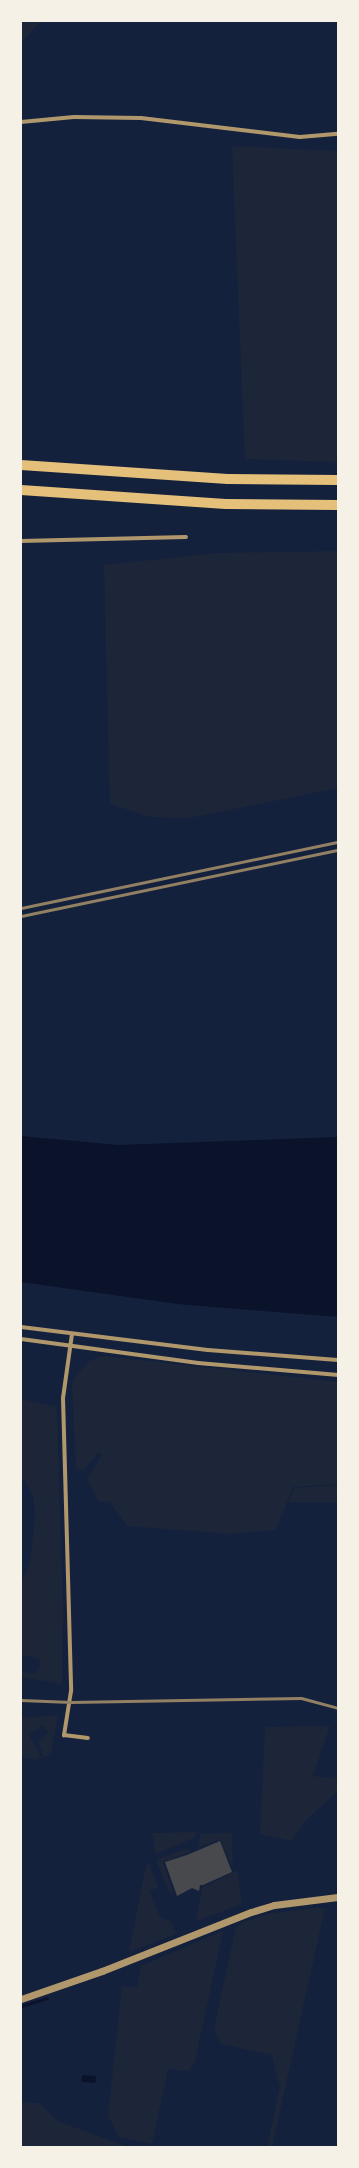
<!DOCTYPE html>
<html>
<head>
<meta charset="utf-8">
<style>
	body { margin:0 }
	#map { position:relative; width:359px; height:2168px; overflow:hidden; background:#14213d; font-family:Karla,sans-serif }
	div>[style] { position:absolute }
	.green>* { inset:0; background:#1d2539 }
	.water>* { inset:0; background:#0b132b; transform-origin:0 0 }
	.stream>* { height:3px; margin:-1.5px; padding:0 1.5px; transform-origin:1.5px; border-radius:1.5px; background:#0b132b }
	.building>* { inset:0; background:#48494c }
	.minor>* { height:4px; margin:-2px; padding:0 2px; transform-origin:2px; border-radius:2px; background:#b1986c }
	.tertiary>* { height:7px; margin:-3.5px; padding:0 3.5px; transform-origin:3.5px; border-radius:3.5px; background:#b1986c }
	.motorway>* { height:10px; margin:-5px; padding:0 5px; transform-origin:5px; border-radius:5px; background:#e5c07b }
	.rail>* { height:3px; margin:-1.5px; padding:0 1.5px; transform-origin:1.5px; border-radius:1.5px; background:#918062 }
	span { translate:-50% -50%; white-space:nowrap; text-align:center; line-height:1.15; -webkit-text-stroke:3px #f6f1e7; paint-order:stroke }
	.frame { position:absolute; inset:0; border:22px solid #f6f1e7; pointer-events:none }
</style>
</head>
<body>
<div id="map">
	<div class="green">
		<div style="clip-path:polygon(21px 21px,41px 21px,21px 43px)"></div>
		<div style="clip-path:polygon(232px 146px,338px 151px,338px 462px,245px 459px)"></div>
		<div style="clip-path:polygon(338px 551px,338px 788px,189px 818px,150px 817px,110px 804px,104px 565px,217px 553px)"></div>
		<div style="clip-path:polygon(102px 1356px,338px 1382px,338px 1484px,293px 1487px,276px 1530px,230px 1534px,127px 1526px,110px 1502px,98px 1501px,87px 1479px,102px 1455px,98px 1453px,84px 1470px,76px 1469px,72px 1384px,76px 1376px,89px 1361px)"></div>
		<div style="clip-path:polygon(21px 1399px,57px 1407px,63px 1609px,62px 1684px,21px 1677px,21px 1672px,34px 1674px,39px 1668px,40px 1659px,21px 1655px,21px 1580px,26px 1574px,30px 1562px,35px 1518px,34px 1501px,31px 1491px,25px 1481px,21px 1480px)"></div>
		<div style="clip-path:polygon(338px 1485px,338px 1502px,288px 1502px,294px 1488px)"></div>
		<div style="clip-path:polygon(58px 1715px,51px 1753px,44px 1758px,38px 1742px,48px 1733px,43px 1725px,29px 1735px,42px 1758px,35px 1760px,21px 1757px,21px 1718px)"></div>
		<div style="clip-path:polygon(330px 1726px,313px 1776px,338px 1779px,338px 1791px,307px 1819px,291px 1841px,260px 1834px,265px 1727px)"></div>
		<div style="clip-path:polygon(197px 1832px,194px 1838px,156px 1854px,152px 1833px)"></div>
		<div style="clip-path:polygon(232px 1833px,233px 1868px,220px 1839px,198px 1848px,201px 1834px)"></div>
		<div style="clip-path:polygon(188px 1848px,190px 1852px,163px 1862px,174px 1895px,170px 1893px,156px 1860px)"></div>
		<div style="clip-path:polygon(149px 1863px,158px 1887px,150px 1891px,160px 1917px,172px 1922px,176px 1934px,129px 1952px,146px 1866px)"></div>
		<div style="clip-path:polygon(237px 1870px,242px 1904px,196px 1921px,202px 1888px)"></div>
		<div style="clip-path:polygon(316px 1908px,325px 1908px,272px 2147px,267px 2147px,280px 2087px,272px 2055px,221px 2044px,214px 2029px,236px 1927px,243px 1922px,267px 1914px)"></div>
		<div style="clip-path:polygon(223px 1931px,195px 2061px,189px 2071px,168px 2069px,152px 2144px,119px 2137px,108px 2116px,122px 1986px,137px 1987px,141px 1966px)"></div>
		<div style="clip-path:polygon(21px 2102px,40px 2103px,57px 2121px,129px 2147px,21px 2147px)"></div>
	</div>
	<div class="water">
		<div style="clip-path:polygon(21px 1136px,118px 1145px,338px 1137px,338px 1317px,177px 1304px,21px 1282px)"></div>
		<div style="left:82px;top:2075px;width:14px;height:7px;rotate:4deg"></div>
	</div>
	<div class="stream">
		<div style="left:21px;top:2006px;width:27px;rotate:-17deg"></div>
	</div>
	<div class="building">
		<div style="clip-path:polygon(220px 1841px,232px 1872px,203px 1885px,200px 1885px,199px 1891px,192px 1888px,177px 1896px,165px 1862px,187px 1855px)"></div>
	</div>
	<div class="minor">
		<div style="left:21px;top:122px;width:53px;rotate:-5.4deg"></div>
		<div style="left:74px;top:117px;width:67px;rotate:0.9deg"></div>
		<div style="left:141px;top:118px;width:160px;rotate:6.8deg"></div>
		<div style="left:300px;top:137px;width:38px;rotate:-5deg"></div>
		<div style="left:21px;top:541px;width:165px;rotate:-1.4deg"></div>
		<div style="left:21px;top:1327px;width:188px;rotate:7deg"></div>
		<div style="left:208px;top:1350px;width:130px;rotate:4.4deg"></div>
		<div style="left:72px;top:1334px;width:65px;rotate:98deg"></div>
		<div style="left:63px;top:1398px;width:293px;rotate:88.4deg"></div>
		<div style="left:71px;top:1691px;width:45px;rotate:99deg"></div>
		<div style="left:64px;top:1735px;width:24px;rotate:7deg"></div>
		<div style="left:21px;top:1339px;width:179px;rotate:7.7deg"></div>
		<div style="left:198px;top:1363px;width:141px;rotate:4.9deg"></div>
	</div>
	<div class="tertiary">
		<div style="left:21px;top:1999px;width:86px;rotate:-19.1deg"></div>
		<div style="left:102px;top:1971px;width:160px;rotate:-21.6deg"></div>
		<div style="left:251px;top:1912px;width:24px;rotate:-17deg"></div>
		<div style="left:274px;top:1905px;width:64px;rotate:-7.1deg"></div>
	</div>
	<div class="motorway">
		<div style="left:21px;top:465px;width:207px;rotate:3.9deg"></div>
		<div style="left:228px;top:479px;width:110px;rotate:0.5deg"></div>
		<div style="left:21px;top:490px;width:205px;rotate:3.9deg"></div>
		<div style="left:226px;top:504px;width:112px;rotate:0.5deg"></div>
	</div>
	<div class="rail">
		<div style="left:21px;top:908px;width:324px;rotate:-11.8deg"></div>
		<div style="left:21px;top:916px;width:324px;rotate:-11.8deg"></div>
		<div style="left:21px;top:1700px;width:50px;rotate:2.3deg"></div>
		<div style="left:71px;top:1702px;width:230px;rotate:-1deg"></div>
		<div style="left:301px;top:1698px;width:38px;rotate:15deg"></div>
	</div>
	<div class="frame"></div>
</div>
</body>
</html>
